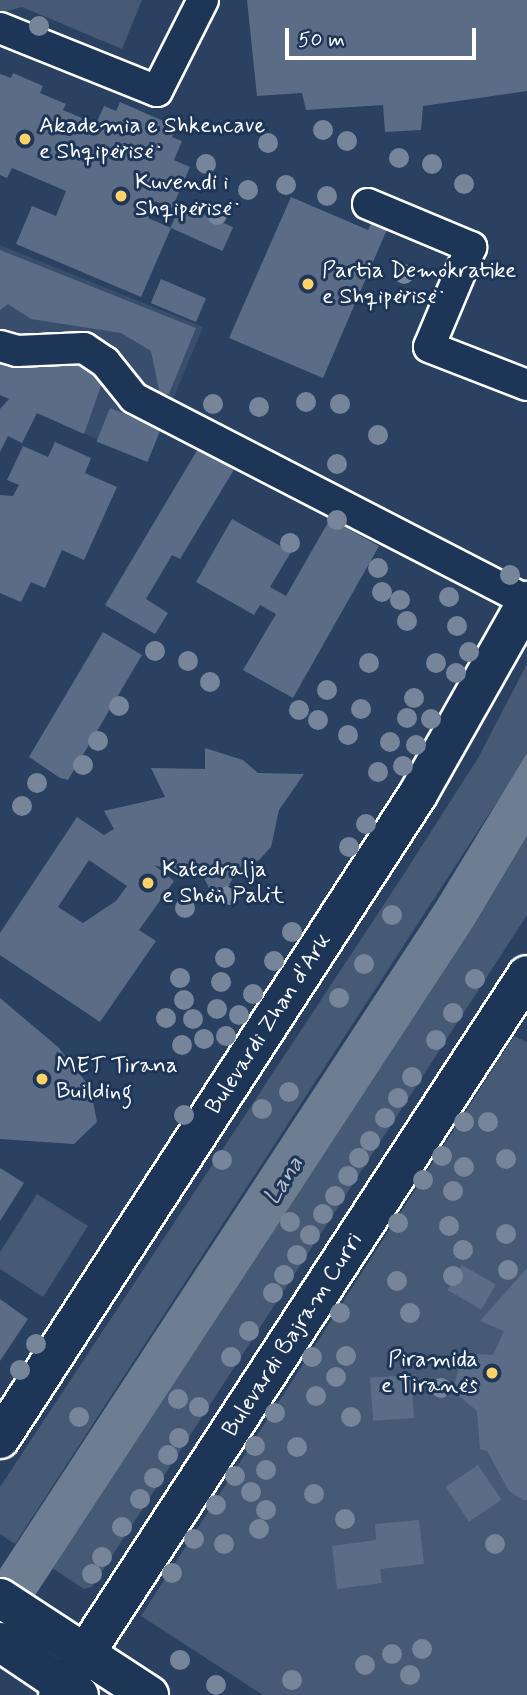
<!DOCTYPE html>
<html>
<head>
<meta charset="utf-8">
<style>
	body { margin:0 }
	#map { position:relative; width:527px; height:1695px; overflow:hidden; background:#2a4161; font-family:Mynerve,sans-serif }
	div>[style] { position:absolute }
	.built>* { inset:0; background:#394e6c }
	.green>* { inset:0; background:#465975 }
	.water>* { inset:0; background:#6d7d92 }
	.building>* { inset:0; background:#5b6c86; transform-origin:0 0 }
	.roads { filter:drop-shadow(2px 0 #fff) drop-shadow(-2px 0 #fff) drop-shadow(0 2px #fff) drop-shadow(0 -2px #fff) }
	.minor>* { height:30px; margin:-15px; padding:0 15px; transform-origin:15px; border-radius:15px; background:#1d3557 }
	.major>* { height:38px; margin:-19px; padding:0 19px; transform-origin:19px; border-radius:19px; background:#1d3557 }
	.trees>* { width:20px; height:20px; margin:-10px; border-radius:50%; background:#76859a }
	.dots>* { width:19px; height:19px; translate:-50% -50%; box-sizing:border-box; border:4px solid #1d3557; border-radius:50% }
	span { translate:-50% -50%; white-space:nowrap; text-align:center; line-height:1.15; -webkit-text-stroke:6px #1d3557; paint-order:stroke }
	.poi-label { font-size:23px; color:#fff }
	.left { translate:0 -50%; text-align:left }
	.right { translate:-100% -50%; text-align:right }
	.street-label { font-size:23px; color:#fff }
	.water-label { font-size:24px; color:#b6bec8; font-style:italic }
	.scale { position:absolute; left:285px; top:28px; width:191px; height:32px; box-sizing:border-box; border:4px solid #fff; border-top:0; padding-left:9px; font-size:21px; line-height:24px; white-space:nowrap; color:#fff; -webkit-text-stroke:5px #1d3557; paint-order:stroke }
</style>
</head>
<body>
<div id="map">
	<div class="built">
		<div style="clip-path:polygon(0 245px,203px 327px,147px 462px,0 395px)"></div>
	</div>
	<div class="green">
		<div style="clip-path:polygon(0 0,142px 0,122px 49px,22px 7px,0 13px)"></div>
		<div style="clip-path:polygon(527px 664px,527px 753px,515px 774px,15px 1544px,0 1534px,0 1487px,402px 877px,478px 758px)"></div>
		<div style="clip-path:polygon(527px 836px,527px 915px,92px 1587px,84px 1589px,52px 1568px,474px 925px)"></div>
		<div style="clip-path:polygon(514px 1036px,527px 1042px,527px 1695px,263px 1695px,141px 1616px)"></div>
		<div style="clip-path:polygon(37px 1194px,88px 1226px,43px 1297px,0 1269px,0 1252px)"></div>
	</div>
	<div class="water">
		<div style="clip-path:polygon(527px 753px,527px 836px,474px 925px,0 1649px,0 1569px,437px 901px)"></div>
	</div>
	<div class="building">
		<div style="clip-path:polygon(247px 0,527px 0,527px 91px,423px 106px,421px 130px,385px 132px,383px 105px,306px 110px,302px 93px,257px 96px)"></div>
		<div style="clip-path:polygon(13px 73px,43px 86px,40px 93px,66px 104px,63px 110px,96px 124px,104px 106px,116px 111px,120px 102px,177px 127px,172px 137px,182px 141px,174px 160px,190px 167px,172px 208px,155px 201px,148px 218px,171px 228px,141px 297px,16px 244px,32px 206px,56px 216px,66px 191px,12px 168px,7px 178px,0 175px,0 74px,11px 78px)"></div>
		<div style="clip-path:polygon(291px 197px,368px 230px,373px 220px,388px 227px,323px 378px,229px 338px)"></div>
		<div style="left:181px;top:204px;width:57px;height:26px;rotate:24deg"></div>
		<div style="clip-path:polygon(0 250px,196px 328px,169px 394px,160px 395px,151px 351px,121px 333px,31px 319px,8px 304px,0 310px)"></div>
		<div style="left:161px;top:279px;width:49px;height:26px;rotate:23deg"></div>
		<div style="clip-path:polygon(84px 354px,102px 383px,84px 434px,37px 413px,22px 443px,8px 436px,0 452px,0 409px,9px 399px,0 395px,0 358px,26px 368px)"></div>
		<div style="left:110px;top:408px;width:55px;height:36px;rotate:22deg"></div>
		<div style="clip-path:polygon(55px 442px,91px 458px,85px 473px,117px 487px,84px 560px,62px 550px,45px 588px,31px 582px,21px 602px,0 593px,0 495px,13px 496px,19px 485px,7px 480px,23px 446px,48px 457px)"></div>
		<div style="clip-path:polygon(199px 447px,235px 468px,180px 559px,172px 555px,146px 599px,168px 613px,155px 634px,105px 605px)"></div>
		<div style="clip-path:polygon(232px 519px,291px 552px,270px 587px,286px 596px,330px 519px,379px 546px,293px 698px,243px 670px,276px 614px,260px 605px,254px 615px,196px 582px)"></div>
		<div style="clip-path:polygon(103px 632px,142px 655px,68px 780px,60px 778px,29px 757px)"></div>
		<div style="clip-path:polygon(evenodd,205px 748px,243px 760px,258px 773px,304px 774px,279px 810px,271px 847px,259px 860px,240px 867px,217px 904px,197px 864px,190px 861px,182px 874px,154px 865px,174px 881px,139px 930px,156px 941px,100px 1022px,0 955px,0 933px,77px 817px,104px 835px,114px 829px,104px 811px,165px 797px,151px 768px,205px 769px,205px 748px,89px 860px,127px 886px,116px 901px,83px 923px,58px 907px,89px 860px)"></div>
		<div style="clip-path:polygon(0 998px,58px 1047px,90px 1087px,97px 1122px,74px 1144px,0 1139px)"></div>
		<div style="clip-path:polygon(0 1168px,24px 1183px,0 1221px)"></div>
		<div style="left:462px;top:1265px;width:39px;height:29px;rotate:30deg"></div>
		<div style="clip-path:polygon(527px 1268px,527px 1500px,523px 1500px,509px 1491px,487px 1451px,480px 1449px,477px 1411px,453px 1391px,462px 1353px,493px 1355px,504px 1331px,480px 1321px)"></div>
		<div style="clip-path:polygon(0 1299px,28px 1319px,0 1361px)"></div>
		<div style="left:411px;top:1375px;width:43px;height:41px;rotate:86deg"></div>
		<div style="left:478px;top:1465px;width:42px;height:39px;rotate:56deg"></div>
		<div style="clip-path:polygon(419px 1520px,424px 1564px,380px 1569px,382px 1583px,337px 1589px,332px 1546px,376px 1540px,375px 1524px)"></div>
	</div>
	<div class="roads">
		<div class="minor">
			<div style="left:0;top:28px;width:169px;rotate:21.9deg"></div>
			<div style="left:157px;top:91px;width:102px;rotate:-63.2deg"></div>
			<div style="left:368px;top:204px;width:112px;rotate:22.7deg"></div>
			<div style="left:471px;top:247px;width:108px;rotate:112.8deg"></div>
			<div style="left:429px;top:347px;width:105px;rotate:21.2deg"></div>
			<div style="left:0;top:346px;width:18px;rotate:16deg"></div>
			<div style="left:17px;top:351px;width:67px;rotate:-2.6deg"></div>
			<div style="left:84px;top:348px;width:25px;rotate:34deg"></div>
			<div style="left:105px;top:362px;width:46px;rotate:51.1deg"></div>
			<div style="left:134px;top:398px;width:442px;rotate:27.3deg"></div>
		</div>
		<div class="major">
			<div style="left:0;top:1439px;width:769px;rotate:-57.05deg"></div>
			<div style="left:418px;top:794px;width:222px;rotate:-60.5deg"></div>
			<div style="left:0;top:1598px;width:178px;rotate:33.1deg"></div>
			<div style="left:0;top:1642px;width:95px;rotate:33.9deg"></div>
			<div style="left:58px;top:1695px;width:859px;rotate:-56.92deg"></div>
		</div>
	</div>
	<div class="trees">
		<div style="left:39px;top:26px"></div>
		<div style="left:323px;top:130px"></div>
		<div style="left:347px;top:141px"></div>
		<div style="left:268px;top:143px"></div>
		<div style="left:399px;top:158px"></div>
		<div style="left:206px;top:164px"></div>
		<div style="left:432px;top:164px"></div>
		<div style="left:464px;top:184px"></div>
		<div style="left:286px;top:185px"></div>
		<div style="left:248px;top:190px"></div>
		<div style="left:327px;top:196px"></div>
		<div style="left:217px;top:215px"></div>
		<div style="left:404px;top:274px"></div>
		<div style="left:306px;top:402px"></div>
		<div style="left:213px;top:404px"></div>
		<div style="left:340px;top:404px"></div>
		<div style="left:259px;top:407px"></div>
		<div style="left:378px;top:435px"></div>
		<div style="left:337px;top:464px"></div>
		<div style="left:337px;top:520px"></div>
		<div style="left:290px;top:543px"></div>
		<div style="left:378px;top:568px"></div>
		<div style="left:510px;top:575px"></div>
		<div style="left:382px;top:592px"></div>
		<div style="left:449px;top:597px"></div>
		<div style="left:400px;top:600px"></div>
		<div style="left:407px;top:621px"></div>
		<div style="left:457px;top:626px"></div>
		<div style="left:155px;top:651px"></div>
		<div style="left:469px;top:652px"></div>
		<div style="left:188px;top:661px"></div>
		<div style="left:369px;top:663px"></div>
		<div style="left:436px;top:663px"></div>
		<div style="left:456px;top:673px"></div>
		<div style="left:210px;top:682px"></div>
		<div style="left:327px;top:690px"></div>
		<div style="left:414px;top:698px"></div>
		<div style="left:119px;top:706px"></div>
		<div style="left:361px;top:709px"></div>
		<div style="left:299px;top:710px"></div>
		<div style="left:407px;top:718px"></div>
		<div style="left:431px;top:719px"></div>
		<div style="left:318px;top:720px"></div>
		<div style="left:348px;top:735px"></div>
		<div style="left:98px;top:741px"></div>
		<div style="left:390px;top:742px"></div>
		<div style="left:416px;top:745px"></div>
		<div style="left:83px;top:765px"></div>
		<div style="left:403px;top:766px"></div>
		<div style="left:378px;top:772px"></div>
		<div style="left:37px;top:783px"></div>
		<div style="left:22px;top:806px"></div>
		<div style="left:366px;top:824px"></div>
		<div style="left:349px;top:847px"></div>
		<div style="left:230px;top:895px"></div>
		<div style="left:185px;top:908px"></div>
		<div style="left:392px;top:915px"></div>
		<div style="left:292px;top:932px"></div>
		<div style="left:225px;top:958px"></div>
		<div style="left:274px;top:961px"></div>
		<div style="left:364px;top:964px"></div>
		<div style="left:180px;top:978px"></div>
		<div style="left:475px;top:979px"></div>
		<div style="left:221px;top:982px"></div>
		<div style="left:253px;top:994px"></div>
		<div style="left:339px;top:998px"></div>
		<div style="left:184px;top:1000px"></div>
		<div style="left:217px;top:1009px"></div>
		<div style="left:453px;top:1013px"></div>
		<div style="left:239px;top:1015px"></div>
		<div style="left:166px;top:1018px"></div>
		<div style="left:193px;top:1019px"></div>
		<div style="left:226px;top:1036px"></div>
		<div style="left:204px;top:1039px"></div>
		<div style="left:436px;top:1040px"></div>
		<div style="left:182px;top:1045px"></div>
		<div style="left:412px;top:1077px"></div>
		<div style="left:289px;top:1092px"></div>
		<div style="left:398px;top:1098px"></div>
		<div style="left:262px;top:1109px"></div>
		<div style="left:184px;top:1115px"></div>
		<div style="left:385px;top:1118px"></div>
		<div style="left:464px;top:1122px"></div>
		<div style="left:488px;top:1122px"></div>
		<div style="left:370px;top:1141px"></div>
		<div style="left:442px;top:1156px"></div>
		<div style="left:359px;top:1158px"></div>
		<div style="left:506px;top:1159px"></div>
		<div style="left:222px;top:1160px"></div>
		<div style="left:464px;top:1167px"></div>
		<div style="left:348px;top:1176px"></div>
		<div style="left:423px;top:1180px"></div>
		<div style="left:453px;top:1191px"></div>
		<div style="left:335px;top:1196px"></div>
		<div style="left:323px;top:1214px"></div>
		<div style="left:290px;top:1222px"></div>
		<div style="left:398px;top:1223px"></div>
		<div style="left:449px;top:1226px"></div>
		<div style="left:506px;top:1234px"></div>
		<div style="left:310px;top:1235px"></div>
		<div style="left:463px;top:1250px"></div>
		<div style="left:297px;top:1255px"></div>
		<div style="left:508px;top:1270px"></div>
		<div style="left:284px;top:1275px"></div>
		<div style="left:453px;top:1276px"></div>
		<div style="left:397px;top:1281px"></div>
		<div style="left:273px;top:1293px"></div>
		<div style="left:340px;top:1313px"></div>
		<div style="left:410px;top:1313px"></div>
		<div style="left:249px;top:1331px"></div>
		<div style="left:36px;top:1344px"></div>
		<div style="left:346px;top:1356px"></div>
		<div style="left:231px;top:1357px"></div>
		<div style="left:312px;top:1357px"></div>
		<div style="left:20px;top:1370px"></div>
		<div style="left:336px;top:1377px"></div>
		<div style="left:441px;top:1388px"></div>
		<div style="left:316px;top:1396px"></div>
		<div style="left:178px;top:1399px"></div>
		<div style="left:199px;top:1407px"></div>
		<div style="left:275px;top:1413px"></div>
		<div style="left:79px;top:1417px"></div>
		<div style="left:351px;top:1417px"></div>
		<div style="left:179px;top:1438px"></div>
		<div style="left:255px;top:1446px"></div>
		<div style="left:297px;top:1447px"></div>
		<div style="left:168px;top:1455px"></div>
		<div style="left:266px;top:1470px"></div>
		<div style="left:235px;top:1476px"></div>
		<div style="left:154px;top:1478px"></div>
		<div style="left:251px;top:1492px"></div>
		<div style="left:314px;top:1494px"></div>
		<div style="left:140px;top:1499px"></div>
		<div style="left:216px;top:1505px"></div>
		<div style="left:266px;top:1510px"></div>
		<div style="left:345px;top:1519px"></div>
		<div style="left:122px;top:1527px"></div>
		<div style="left:259px;top:1529px"></div>
		<div style="left:194px;top:1539px"></div>
		<div style="left:224px;top:1544px"></div>
		<div style="left:495px;top:1544px"></div>
		<div style="left:102px;top:1557px"></div>
		<div style="left:172px;top:1573px"></div>
		<div style="left:92px;top:1574px"></div>
		<div style="left:422px;top:1649px"></div>
		<div style="left:392px;top:1654px"></div>
		<div style="left:180px;top:1660px"></div>
		<div style="left:365px;top:1665px"></div>
		<div style="left:410px;top:1675px"></div>
		<div style="left:292px;top:1680px"></div>
		<div style="left:216px;top:1685px"></div>
	</div>
	<div class="dots">
		<div style="left:25px;top:139px;background:#ffd166"></div>
		<div style="left:121px;top:196px;background:#ffd166"></div>
		<div style="left:308px;top:284px;background:#ffd166"></div>
		<div style="left:148px;top:883px;background:#ffd166"></div>
		<div style="left:42px;top:1079px;background:#ffd166"></div>
		<div style="left:492px;top:1373px;background:#ffd166"></div>
	</div>
	<div class="poi-label">
		<span class="left" style="left:39px;top:139px">Akademia e Shkencave<br>e Shqipërisë</span>
		<span class="left" style="left:135px;top:196px">Kuvendi i<br>Shqipërisë</span>
		<span class="left" style="left:322px;top:284px">Partia Demokratike<br>e Shqipërisë</span>
		<span class="left" style="left:162px;top:883px">Katedralja<br>e Shën Palit</span>
		<span class="left" style="left:56px;top:1079px">MET Tirana<br>Building</span>
		<span class="right" style="left:478px;top:1373px">Piramida<br>e Tiranës</span>
	</div>
	<div class="street-label">
		<span style="left:269px;top:1024px;rotate:-57deg">Bulevardi Zhan d'Ark</span>
		<span style="left:293px;top:1335px;rotate:-57deg">Bulevardi Bajram Curri</span>
	</div>
	<div class="water-label">
		<span style="left:284px;top:1181px;rotate:-57deg">Lana</span>
	</div>
	<div class="scale">50 m</div>
</div>
</body>
</html>
